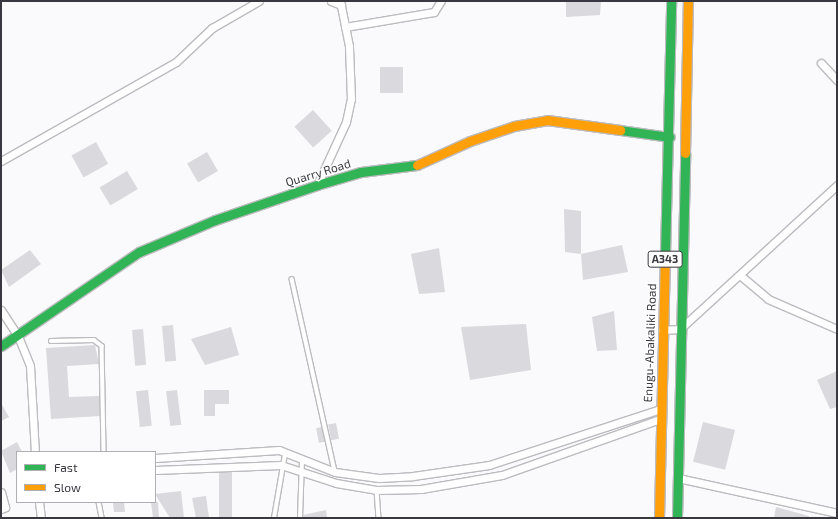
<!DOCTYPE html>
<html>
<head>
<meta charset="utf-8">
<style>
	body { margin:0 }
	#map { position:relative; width:838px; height:519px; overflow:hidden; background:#faf9fb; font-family:"Exo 2",sans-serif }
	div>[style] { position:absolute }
	.building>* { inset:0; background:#dad9dd; transform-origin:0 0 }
	.roads { filter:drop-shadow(1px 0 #bcbbbf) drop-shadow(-1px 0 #bcbbbf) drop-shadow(0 1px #bcbbbf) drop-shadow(0 -1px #bcbbbf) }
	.lane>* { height:3.5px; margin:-1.75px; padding:0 1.75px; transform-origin:1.75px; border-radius:1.75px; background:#fefefe }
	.street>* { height:7px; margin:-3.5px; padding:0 3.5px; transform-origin:3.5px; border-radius:3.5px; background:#fefefe }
	.fast>* { height:9px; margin:-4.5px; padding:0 4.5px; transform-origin:4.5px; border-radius:4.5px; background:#30b455 }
	.slow>* { height:9px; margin:-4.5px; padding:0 4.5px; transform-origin:4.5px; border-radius:4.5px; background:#ff9f0a }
	span { translate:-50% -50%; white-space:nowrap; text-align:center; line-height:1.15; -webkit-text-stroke:3px #fff; paint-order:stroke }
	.shield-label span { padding:1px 3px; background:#fff; border:1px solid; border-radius:3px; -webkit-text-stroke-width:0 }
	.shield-label { font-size:11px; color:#393840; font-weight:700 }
	.street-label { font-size:12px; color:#393840 }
	.frame { position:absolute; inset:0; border:2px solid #393840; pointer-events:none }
	.legend { position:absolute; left:16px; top:451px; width:140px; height:52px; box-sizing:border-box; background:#fff; border:1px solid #b0afb3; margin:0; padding:5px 7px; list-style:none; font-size:12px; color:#393840 }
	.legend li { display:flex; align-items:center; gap:8px; height:20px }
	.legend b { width:20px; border:1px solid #b0afb3 }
</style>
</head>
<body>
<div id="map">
	<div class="building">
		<div style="clip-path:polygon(566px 1px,601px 1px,600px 15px,566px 17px)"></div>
		<div style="left:403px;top:67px;width:26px;height:23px;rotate:90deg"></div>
		<div style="left:313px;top:110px;width:28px;height:25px;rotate:48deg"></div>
		<div style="left:96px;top:142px;width:25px;height:28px;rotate:61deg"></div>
		<div style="left:207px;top:152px;width:22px;height:23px;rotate:60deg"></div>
		<div style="left:127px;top:171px;width:21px;height:32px;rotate:59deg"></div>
		<div style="clip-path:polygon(564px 209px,581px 211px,581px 254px,565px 252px)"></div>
		<div style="clip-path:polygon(622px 245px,628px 272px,583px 280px,581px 254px)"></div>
		<div style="clip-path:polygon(439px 248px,445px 292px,419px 294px,411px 254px)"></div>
		<div style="clip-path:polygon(30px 250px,41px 264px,9px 287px,1px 270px)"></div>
		<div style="clip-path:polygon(614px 311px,617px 350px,597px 351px,592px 317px)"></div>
		<div style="clip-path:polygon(526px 324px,531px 370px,470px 380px,461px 327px)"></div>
		<div style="left:173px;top:325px;width:36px;height:11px;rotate:85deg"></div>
		<div style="clip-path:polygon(231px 327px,239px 355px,205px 365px,191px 339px)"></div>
		<div style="left:143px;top:329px;width:36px;height:11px;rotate:85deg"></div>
		<div style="clip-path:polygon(95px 345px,99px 364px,67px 366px,69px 397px,99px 396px,100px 416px,51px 419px,46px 348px)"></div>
		<div style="clip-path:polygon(837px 371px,837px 407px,830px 409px,817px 380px)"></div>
		<div style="left:148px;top:390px;width:36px;height:12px;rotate:84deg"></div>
		<div style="left:177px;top:390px;width:35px;height:11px;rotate:83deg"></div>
		<div style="clip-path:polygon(204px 390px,229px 390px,229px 404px,215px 404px,215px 416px,204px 416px)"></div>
		<div style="clip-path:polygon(1px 403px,9px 417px,1px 421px)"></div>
		<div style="left:703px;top:422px;width:33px;height:41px;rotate:14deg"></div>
		<div style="left:336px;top:423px;width:16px;height:8px;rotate:79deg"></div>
		<div style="left:322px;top:427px;width:15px;height:6px;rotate:79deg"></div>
		<div style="clip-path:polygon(17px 442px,22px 452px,17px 452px,17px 469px,10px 473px,1px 451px)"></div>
		<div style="left:219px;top:472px;width:13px;height:46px"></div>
		<div style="clip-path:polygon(181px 491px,184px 518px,170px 518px,155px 494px)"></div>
		<div style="clip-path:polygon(206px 496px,209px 518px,196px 518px,192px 498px)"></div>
		<div style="clip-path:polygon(113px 502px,124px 502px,125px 512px,114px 512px)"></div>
		<div style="clip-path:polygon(151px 502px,158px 502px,159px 518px,153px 518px)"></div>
		<div style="clip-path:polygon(776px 507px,809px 516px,809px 518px,774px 518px)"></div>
		<div style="clip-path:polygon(326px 510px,327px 518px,304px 518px,303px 515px)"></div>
	</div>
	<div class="roads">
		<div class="lane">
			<div style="left:292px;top:279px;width:198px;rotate:77.4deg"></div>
			<div style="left:51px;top:341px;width:43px;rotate:-1.3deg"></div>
			<div style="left:94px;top:340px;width:10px;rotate:37deg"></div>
			<div style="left:102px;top:346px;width:106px;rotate:88.9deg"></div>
			<div style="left:377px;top:490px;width:28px;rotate:86deg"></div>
			<div style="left:99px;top:502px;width:16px;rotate:79deg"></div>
			<div style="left:274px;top:518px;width:65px;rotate:-80.2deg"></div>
			<div style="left:300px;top:518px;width:58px;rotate:-88deg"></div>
		</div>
		<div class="street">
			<div style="left:331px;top:1px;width:11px;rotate:22deg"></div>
			<div style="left:345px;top:27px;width:90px;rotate:-9.6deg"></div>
			<div style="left:434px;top:12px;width:13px;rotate:-58deg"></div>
			<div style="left:821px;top:63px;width:23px;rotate:47deg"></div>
			<div style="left:1px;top:161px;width:201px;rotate:-29.5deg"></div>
			<div style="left:176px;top:62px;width:50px;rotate:-43.4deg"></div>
			<div style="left:212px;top:28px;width:54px;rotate:-29.9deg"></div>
			<div style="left:317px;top:185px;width:69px;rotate:-65.3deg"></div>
			<div style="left:346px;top:122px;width:24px;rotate:-78deg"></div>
			<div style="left:351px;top:99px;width:53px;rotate:-92.2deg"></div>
			<div style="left:349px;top:46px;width:46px;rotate:-101.3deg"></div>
			<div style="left:741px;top:276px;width:35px;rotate:40deg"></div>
			<div style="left:768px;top:299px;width:75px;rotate:23.5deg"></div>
			<div style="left:1px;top:310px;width:31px;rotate:57deg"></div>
			<div style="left:18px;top:336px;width:32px;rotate:68deg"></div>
			<div style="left:30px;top:366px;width:86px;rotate:86.7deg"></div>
			<div style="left:662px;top:330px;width:18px;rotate:-3deg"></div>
			<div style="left:680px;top:329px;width:213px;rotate:-42.5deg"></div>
			<div style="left:155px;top:458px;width:124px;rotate:-3.7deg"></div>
			<div style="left:279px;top:450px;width:60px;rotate:21.4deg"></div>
			<div style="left:335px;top:472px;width:44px;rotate:7.8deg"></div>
			<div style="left:379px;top:478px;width:34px;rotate:-3deg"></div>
			<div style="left:413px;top:476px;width:77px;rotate:-8.2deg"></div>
			<div style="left:489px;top:465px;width:180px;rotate:-18.1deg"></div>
			<div style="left:155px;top:470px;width:126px;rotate:-2.3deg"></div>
			<div style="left:281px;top:465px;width:58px;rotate:18.1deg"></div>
			<div style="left:336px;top:483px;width:42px;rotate:9.7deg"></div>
			<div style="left:377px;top:490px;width:44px;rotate:-1.3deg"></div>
			<div style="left:421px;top:489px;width:82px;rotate:-9.8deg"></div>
			<div style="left:502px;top:475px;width:168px;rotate:-19.5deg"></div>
			<div style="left:678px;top:478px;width:163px;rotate:12.4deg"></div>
			<div style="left:1px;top:492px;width:16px;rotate:75deg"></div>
			<div style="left:5px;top:507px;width:4px;rotate:153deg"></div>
			<div style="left:39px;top:502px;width:16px;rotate:83deg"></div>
		</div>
		<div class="fast">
			<div style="left:620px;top:130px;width:50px;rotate:8deg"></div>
			<div style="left:665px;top:255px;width:254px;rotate:-88.6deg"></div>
			<div style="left:1px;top:346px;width:167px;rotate:-34.3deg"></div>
			<div style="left:139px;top:252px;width:82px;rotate:-22.8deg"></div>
			<div style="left:215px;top:220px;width:108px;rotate:-18.9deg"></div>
			<div style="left:317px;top:185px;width:46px;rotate:-16.5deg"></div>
			<div style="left:361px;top:172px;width:56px;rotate:-7.1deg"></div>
			<div style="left:677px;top:518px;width:365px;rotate:-88.7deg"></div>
		</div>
		<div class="slow">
			<div style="left:685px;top:153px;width:152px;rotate:-88.9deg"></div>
			<div style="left:417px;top:165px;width:58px;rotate:-24.4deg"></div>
			<div style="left:470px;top:141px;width:46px;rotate:-18.8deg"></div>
			<div style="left:514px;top:126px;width:34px;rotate:-10deg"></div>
			<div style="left:547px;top:120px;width:74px;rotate:7.8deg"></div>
			<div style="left:659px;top:518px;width:263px;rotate:-88.7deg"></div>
		</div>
	</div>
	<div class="shield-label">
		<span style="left:665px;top:259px">A343</span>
	</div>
	<div class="street-label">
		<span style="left:318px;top:173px;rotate:-17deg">Quarry Road</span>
		<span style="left:650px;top:343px;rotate:-88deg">Enugu-Abakaliki Road</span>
	</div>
	<div class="frame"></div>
	<ul class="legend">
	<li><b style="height:5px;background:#30b455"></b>Fast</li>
	<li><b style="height:5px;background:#ff9f0a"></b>Slow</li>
	</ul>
</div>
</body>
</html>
